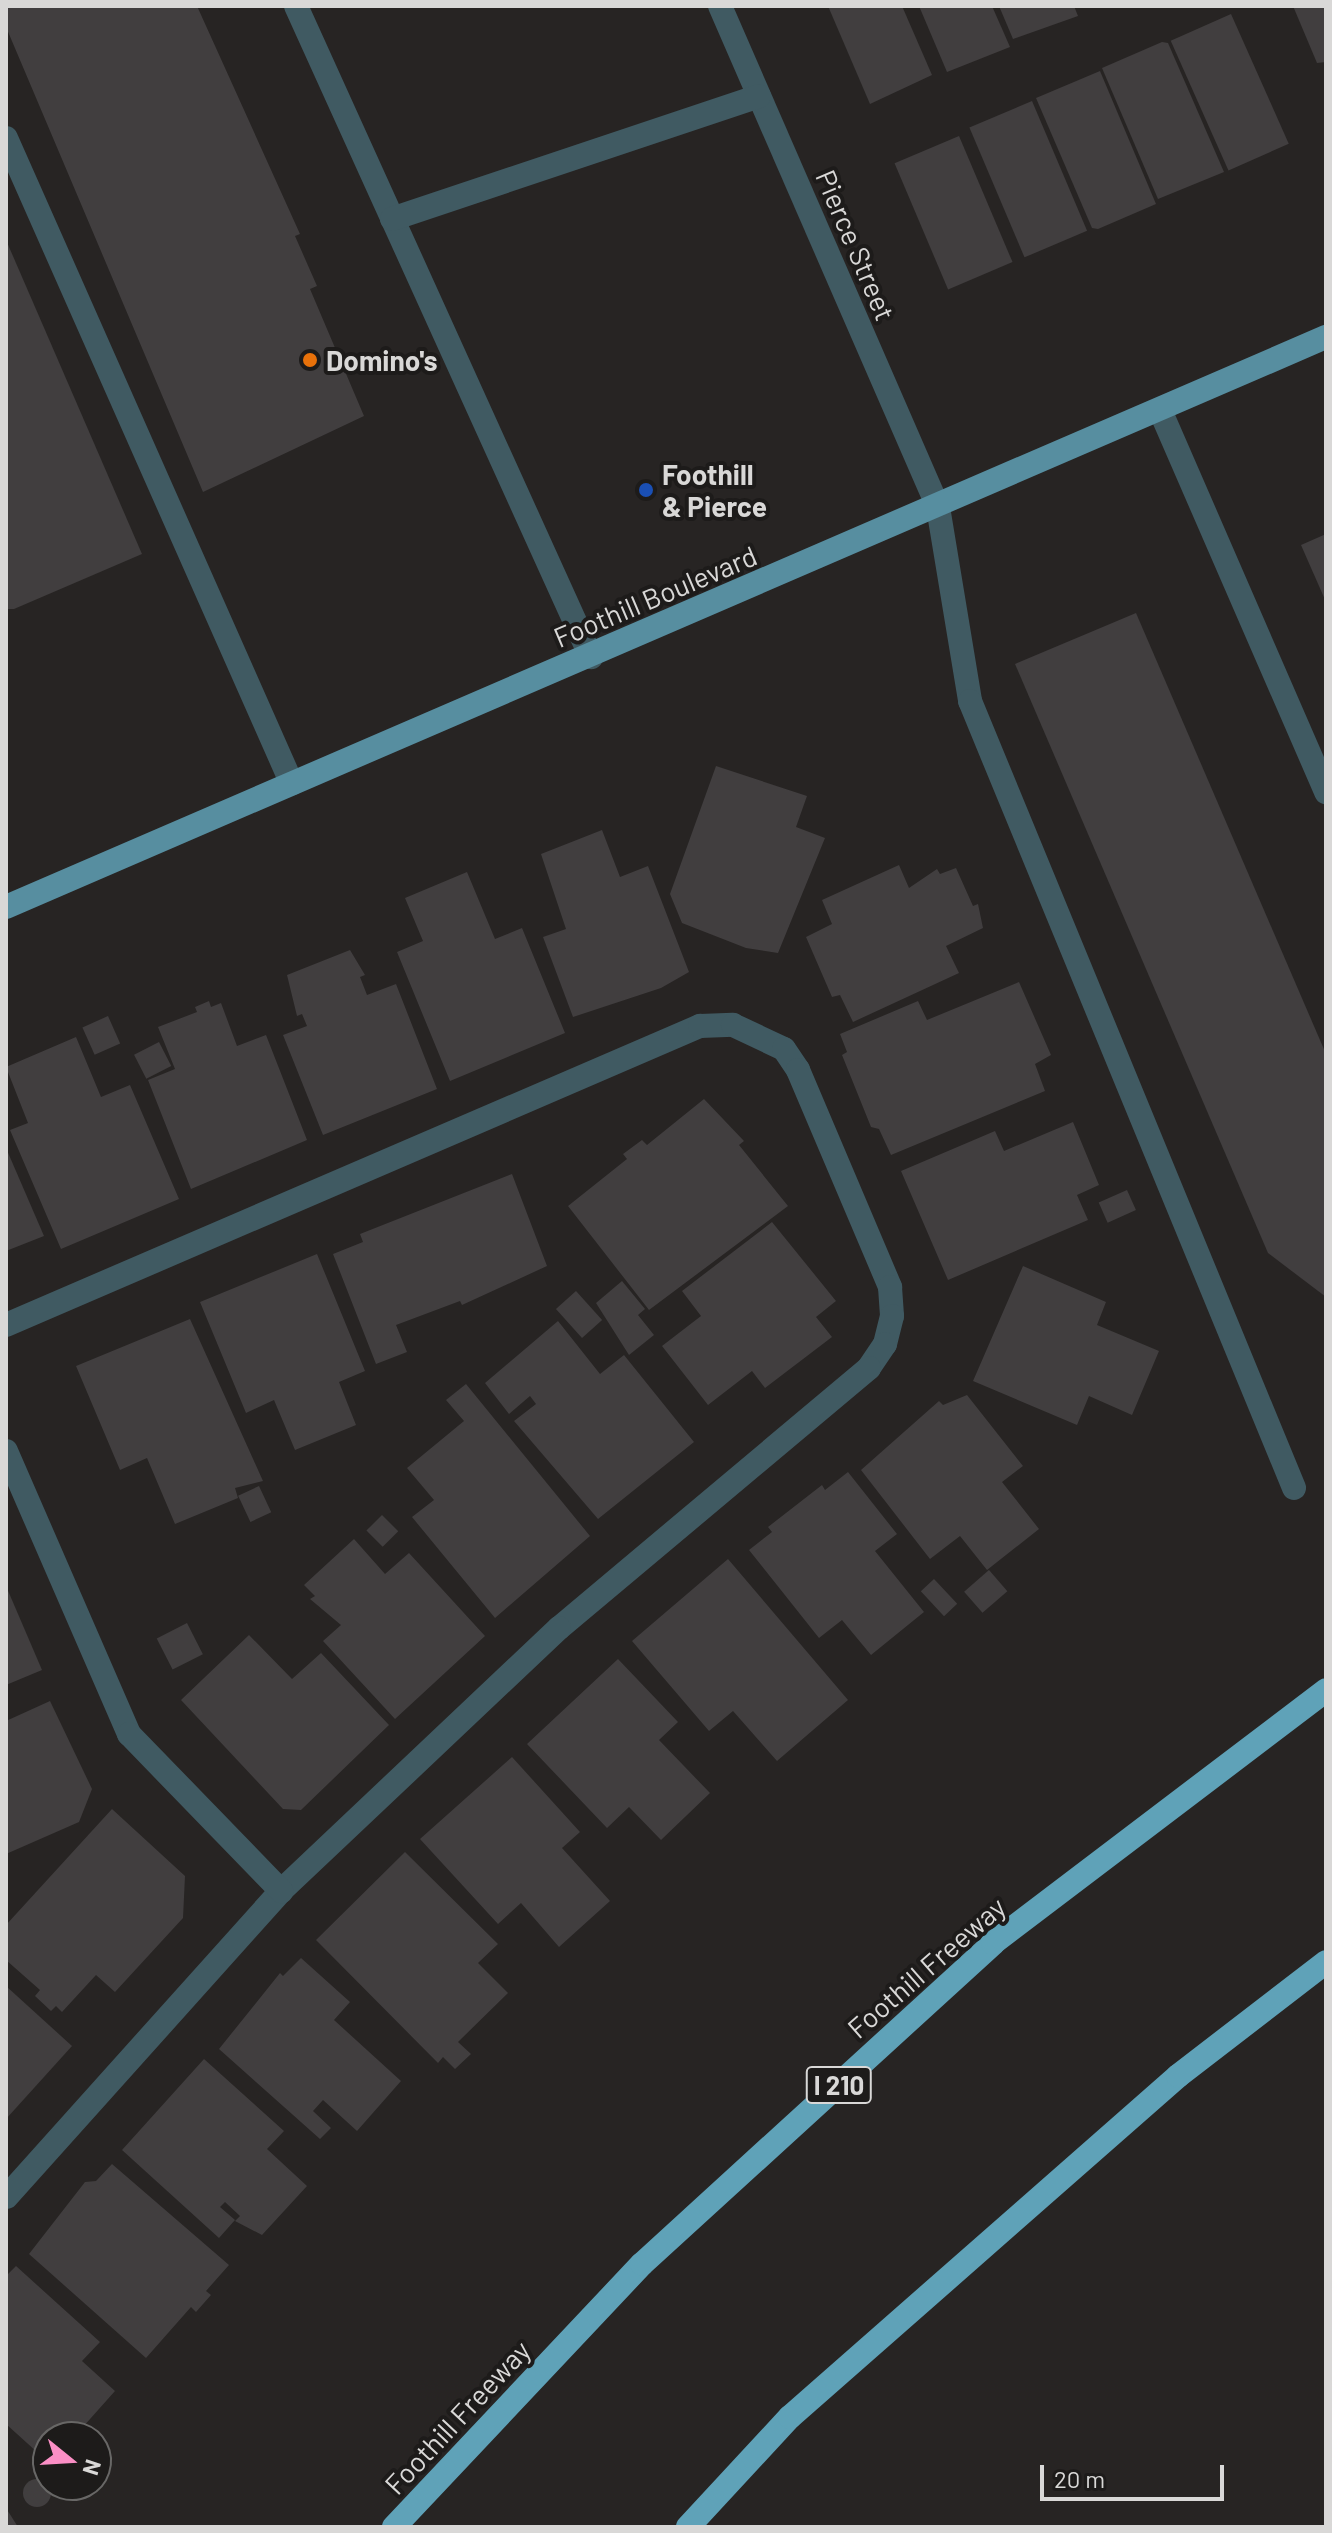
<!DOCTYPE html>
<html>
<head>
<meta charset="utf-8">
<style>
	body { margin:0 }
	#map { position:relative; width:1332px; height:2533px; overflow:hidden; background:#272423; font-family:Barlow,sans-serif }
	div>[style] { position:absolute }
	.building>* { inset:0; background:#413e3f; transform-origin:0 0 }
	.round { border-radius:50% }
	.minor>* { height:24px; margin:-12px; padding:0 12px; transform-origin:12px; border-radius:12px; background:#405a62 }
	.major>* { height:24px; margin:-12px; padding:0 12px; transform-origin:12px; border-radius:12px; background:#578ea0 }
	.highway>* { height:24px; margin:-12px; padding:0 12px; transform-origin:12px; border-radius:12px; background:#5fa2b8 }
	.dots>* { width:22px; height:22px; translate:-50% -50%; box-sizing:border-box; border:4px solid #1d1b1a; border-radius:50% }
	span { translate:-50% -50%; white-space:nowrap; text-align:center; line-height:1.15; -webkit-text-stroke:8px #1d1b1a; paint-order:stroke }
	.shield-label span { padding:2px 6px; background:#1d1b1a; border:2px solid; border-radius:6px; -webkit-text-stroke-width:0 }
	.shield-label { font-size:26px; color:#d9d8d7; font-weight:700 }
	.street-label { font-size:28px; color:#d9d8d7 }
	.poi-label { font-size:28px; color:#d9d8d7; font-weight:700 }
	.left { translate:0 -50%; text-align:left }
	.frame { position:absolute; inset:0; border:8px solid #d9d8d7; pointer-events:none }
	.north { position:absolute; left:32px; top:2421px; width:80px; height:80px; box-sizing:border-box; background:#1d1b1a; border:2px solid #686766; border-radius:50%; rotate:108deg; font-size:22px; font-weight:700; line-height:32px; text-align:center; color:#d9d8d7 }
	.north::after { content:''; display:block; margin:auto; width:28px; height:36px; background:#fb8fc5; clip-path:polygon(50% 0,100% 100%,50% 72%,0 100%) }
	.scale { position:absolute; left:1040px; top:2465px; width:184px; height:36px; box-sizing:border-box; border:4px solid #d9d8d7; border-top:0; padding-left:10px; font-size:24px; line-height:28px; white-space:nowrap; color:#d9d8d7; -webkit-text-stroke:6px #1d1b1a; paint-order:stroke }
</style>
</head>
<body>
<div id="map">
	<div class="building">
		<div style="clip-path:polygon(6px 6px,197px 6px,300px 234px,295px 236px,317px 286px,310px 289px,364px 416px,203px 492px,6px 27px)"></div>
		<div style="clip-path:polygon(828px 6px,902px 6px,932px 75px,870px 104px)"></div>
		<div style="clip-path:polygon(919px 6px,992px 6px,1010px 47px,947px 72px)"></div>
		<div style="clip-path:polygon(999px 6px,1074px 6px,1078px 16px,1013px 39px)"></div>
		<div style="clip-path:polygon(1293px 6px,1326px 6px,1326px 62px,1317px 63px)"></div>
		<div style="left:1231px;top:14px;width:142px;height:66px;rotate:66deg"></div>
		<div style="clip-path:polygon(1162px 42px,1168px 43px,1224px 172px,1158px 199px,1102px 68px)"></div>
		<div style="clip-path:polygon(1100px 71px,1156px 204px,1098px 229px,1092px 228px,1036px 98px)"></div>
		<div style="left:1032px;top:101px;width:141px;height:68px;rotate:67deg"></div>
		<div style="left:959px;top:136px;width:137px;height:70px;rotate:67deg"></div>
		<div style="clip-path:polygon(6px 240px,142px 554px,14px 609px,6px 609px)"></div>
		<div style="clip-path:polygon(1326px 534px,1326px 602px,1301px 545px)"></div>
		<div style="clip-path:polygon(1136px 613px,1326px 1054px,1326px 1297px,1268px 1253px,1015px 664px)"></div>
		<div style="clip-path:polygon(716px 766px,807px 796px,796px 827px,825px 838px,778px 953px,746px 948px,682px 923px,670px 894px)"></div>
		<div style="clip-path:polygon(602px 830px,620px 877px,648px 866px,689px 972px,661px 988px,573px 1017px,543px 937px,566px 929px,541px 854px)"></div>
		<div style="clip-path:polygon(899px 865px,909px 888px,937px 869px,940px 874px,956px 868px,973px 906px,978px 904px,983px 928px,946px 946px,959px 973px,853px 1022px,840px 995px,832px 997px,806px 937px,832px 924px,822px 900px)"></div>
		<div style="clip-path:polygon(467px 872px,495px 939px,522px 928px,565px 1033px,450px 1081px,397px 952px,423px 941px,405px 898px)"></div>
		<div style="clip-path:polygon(350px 950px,365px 975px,360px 977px,367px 995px,396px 984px,437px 1089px,323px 1135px,283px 1035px,307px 1026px,302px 1014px,297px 1016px,287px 975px)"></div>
		<div style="clip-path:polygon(1019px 982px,1051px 1055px,1035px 1064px,1045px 1091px,891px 1155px,879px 1129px,871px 1127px,842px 1055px,847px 1052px,840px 1034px,918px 1001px,927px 1020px)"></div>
		<div style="clip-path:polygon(209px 1001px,211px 1007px,221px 1003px,237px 1046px,266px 1035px,307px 1140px,191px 1189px,148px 1080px,175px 1069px,158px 1027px,197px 1012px,195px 1007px)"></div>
		<div style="left:108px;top:1016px;width:30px;height:28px;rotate:66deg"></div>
		<div style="clip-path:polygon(76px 1037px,101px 1097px,130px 1085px,179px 1199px,61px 1249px,10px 1130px,28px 1123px,6px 1067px)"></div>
		<div style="left:159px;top:1042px;width:27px;height:28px;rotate:63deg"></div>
		<div style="clip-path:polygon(704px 1099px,744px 1141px,739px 1145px,788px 1206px,649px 1310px,568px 1206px,627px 1159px,623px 1154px,642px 1140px,647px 1145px)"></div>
		<div style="clip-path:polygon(1073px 1122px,1099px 1185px,1077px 1195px,1088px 1220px,948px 1280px,901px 1171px,995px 1131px,1004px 1151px)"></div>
		<div style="clip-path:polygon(6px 1148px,44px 1236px,6px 1251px)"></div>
		<div style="clip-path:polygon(512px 1174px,547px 1266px,462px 1305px,460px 1301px,396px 1325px,407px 1352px,376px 1364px,333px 1254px,363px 1242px,360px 1234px)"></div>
		<div style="left:1127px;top:1190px;width:22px;height:31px;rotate:66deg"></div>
		<div style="clip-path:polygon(772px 1222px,836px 1301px,816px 1317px,832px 1337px,765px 1388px,752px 1371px,708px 1405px,662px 1346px,701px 1316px,682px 1291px)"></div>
		<div style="clip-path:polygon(317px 1254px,365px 1371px,339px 1382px,356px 1425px,295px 1450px,274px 1400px,246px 1413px,200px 1302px)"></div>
		<div style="clip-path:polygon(1023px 1266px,1106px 1302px,1097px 1325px,1159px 1351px,1132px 1415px,1089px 1396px,1077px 1425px,973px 1381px)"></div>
		<div style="clip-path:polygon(622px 1281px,645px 1309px,638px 1315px,654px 1335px,629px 1355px,596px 1303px)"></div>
		<div style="left:576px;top:1291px;width:39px;height:27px;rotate:48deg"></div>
		<div style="clip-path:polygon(190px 1319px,263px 1481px,235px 1488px,238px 1498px,175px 1524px,147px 1458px,120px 1470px,76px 1366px)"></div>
		<div style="clip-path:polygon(558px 1321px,600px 1374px,624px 1355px,694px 1442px,598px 1519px,514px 1421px,536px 1404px,530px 1396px,509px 1414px,485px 1383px)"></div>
		<div style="clip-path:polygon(466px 1384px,590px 1536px,495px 1618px,412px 1517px,434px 1500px,407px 1468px,464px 1421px,446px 1400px)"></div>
		<div style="clip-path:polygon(967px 1395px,1023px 1466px,1002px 1482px,1039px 1529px,987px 1570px,960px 1536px,930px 1559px,861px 1470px,939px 1401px,943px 1405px)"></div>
		<div style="clip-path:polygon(848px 1472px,897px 1534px,875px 1551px,924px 1612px,871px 1655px,842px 1620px,819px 1638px,749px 1550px,772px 1532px,768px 1527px,822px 1485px,825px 1490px)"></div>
		<div style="left:259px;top:1486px;width:29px;height:23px;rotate:65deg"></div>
		<div style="left:382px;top:1515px;width:23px;height:22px;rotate:45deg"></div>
		<div style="clip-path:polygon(354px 1539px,385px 1574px,409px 1553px,485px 1636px,395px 1719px,323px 1641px,341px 1625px,310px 1599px,315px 1596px,304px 1585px)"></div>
		<div style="clip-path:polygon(728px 1559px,848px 1700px,777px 1761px,733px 1711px,709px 1731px,632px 1641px)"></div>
		<div style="left:989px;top:1570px;width:28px;height:33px;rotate:49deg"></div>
		<div style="left:934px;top:1579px;width:34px;height:18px;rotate:47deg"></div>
		<div style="clip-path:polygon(6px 1586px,42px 1670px,6px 1685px)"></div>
		<div style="left:187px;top:1623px;width:35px;height:34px;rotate:63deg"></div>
		<div style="clip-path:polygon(249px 1635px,292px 1679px,321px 1653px,389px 1725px,301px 1810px,283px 1809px,181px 1700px)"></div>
		<div style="clip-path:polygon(618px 1659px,678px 1722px,659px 1740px,710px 1793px,661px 1840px,629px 1807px,607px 1828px,527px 1744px)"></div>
		<div style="clip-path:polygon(50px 1701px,92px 1789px,79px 1822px,6px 1854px,6px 1721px)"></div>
		<div style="clip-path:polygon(512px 1757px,580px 1832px,562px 1848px,610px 1901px,559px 1947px,521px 1903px,498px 1924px,420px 1839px)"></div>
		<div style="clip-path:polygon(112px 1809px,185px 1876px,183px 1918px,115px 1992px,96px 1975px,62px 2012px,56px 2006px,51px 2011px,35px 1996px,40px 1990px,6px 1960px,6px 1925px)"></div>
		<div style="clip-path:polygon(405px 1852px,498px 1944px,478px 1963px,508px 1993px,458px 2042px,471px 2054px,455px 2069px,443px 2057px,438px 2063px,316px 1940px)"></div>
		<div style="clip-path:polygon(301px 1958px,350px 2002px,334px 2020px,401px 2081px,357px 2131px,323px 2100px,313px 2111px,331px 2128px,320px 2139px,219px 2049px,280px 1973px,283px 1976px)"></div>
		<div style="clip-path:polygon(6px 1986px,72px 2046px,6px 2119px)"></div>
		<div style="clip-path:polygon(204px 2059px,284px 2131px,267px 2149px,307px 2186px,262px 2235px,235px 2221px,240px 2216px,225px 2202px,220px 2207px,235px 2220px,219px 2238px,122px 2150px)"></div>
		<div style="clip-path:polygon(112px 2164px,229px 2265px,206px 2291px,211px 2295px,196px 2312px,191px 2307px,146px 2358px,29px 2254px,85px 2182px,96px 2181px)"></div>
		<div style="clip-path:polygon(16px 2266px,100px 2342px,82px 2361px,115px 2391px,74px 2437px,48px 2437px,48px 2462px,6px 2424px,6px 2276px)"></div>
		<div class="round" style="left:23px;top:2479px;width:28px;height:28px"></div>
		<div style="clip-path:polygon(6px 2508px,18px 2527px,6px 2527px)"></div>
	</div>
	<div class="minor">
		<div style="left:296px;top:6px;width:715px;rotate:65.62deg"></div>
		<div style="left:720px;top:6px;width:546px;rotate:66.48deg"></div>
		<div style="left:938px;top:507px;width:197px;rotate:80.6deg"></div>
		<div style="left:970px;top:701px;width:851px;rotate:67.62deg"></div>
		<div style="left:6px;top:138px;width:706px;rotate:66.12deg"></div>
		<div style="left:392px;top:219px;width:387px;rotate:-18.5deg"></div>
		<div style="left:1160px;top:410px;width:417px;rotate:66.5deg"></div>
		<div style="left:6px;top:1325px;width:756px;rotate:-23.31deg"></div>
		<div style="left:700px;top:1026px;width:33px;rotate:-2deg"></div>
		<div style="left:733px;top:1025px;width:56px;rotate:25.2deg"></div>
		<div style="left:784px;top:1049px;width:25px;rotate:56deg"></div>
		<div style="left:798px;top:1070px;width:236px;rotate:67deg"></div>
		<div style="left:890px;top:1287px;width:29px;rotate:86deg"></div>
		<div style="left:892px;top:1316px;width:29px;rotate:104deg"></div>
		<div style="left:885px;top:1344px;width:29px;rotate:124deg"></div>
		<div style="left:869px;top:1368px;width:405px;rotate:140deg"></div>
		<div style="left:559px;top:1628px;width:383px;rotate:136.6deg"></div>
		<div style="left:281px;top:1891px;width:411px;rotate:131.9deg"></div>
		<div style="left:6px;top:1451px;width:309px;rotate:66.5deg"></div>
		<div style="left:129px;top:1734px;width:219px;rotate:45.9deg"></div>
	</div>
	<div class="major">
		<div style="left:6px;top:907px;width:1438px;rotate:-23.36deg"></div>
	</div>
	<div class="highway">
		<div style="left:394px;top:2527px;width:361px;rotate:-46.7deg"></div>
		<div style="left:642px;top:2264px;width:476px;rotate:-42.4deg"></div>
		<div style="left:993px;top:1943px;width:418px;rotate:-37.2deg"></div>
		<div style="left:688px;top:2527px;width:150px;rotate:-47.2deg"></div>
		<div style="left:790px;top:2417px;width:517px;rotate:-41.31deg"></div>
		<div style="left:1178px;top:2076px;width:187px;rotate:-37.6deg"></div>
	</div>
	<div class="dots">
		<div style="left:310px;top:360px;background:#e8710a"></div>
		<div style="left:646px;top:490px;background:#1a4fb4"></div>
	</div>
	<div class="shield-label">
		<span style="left:839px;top:2085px">I 210</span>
	</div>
	<div class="street-label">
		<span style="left:856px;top:245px;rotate:67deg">Pierce Street</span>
		<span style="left:655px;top:596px;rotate:-23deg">Foothill Boulevard</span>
		<span style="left:926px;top:1967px;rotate:-41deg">Foothill Freeway</span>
		<span style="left:457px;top:2417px;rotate:-47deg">Foothill Freeway</span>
	</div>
	<div class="poi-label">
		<span class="left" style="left:326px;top:360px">Domino's</span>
		<span class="left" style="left:662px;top:490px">Foothill<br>&amp; Pierce</span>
	</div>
	<div class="frame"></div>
	<div class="north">N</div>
	<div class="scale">20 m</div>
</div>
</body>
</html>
